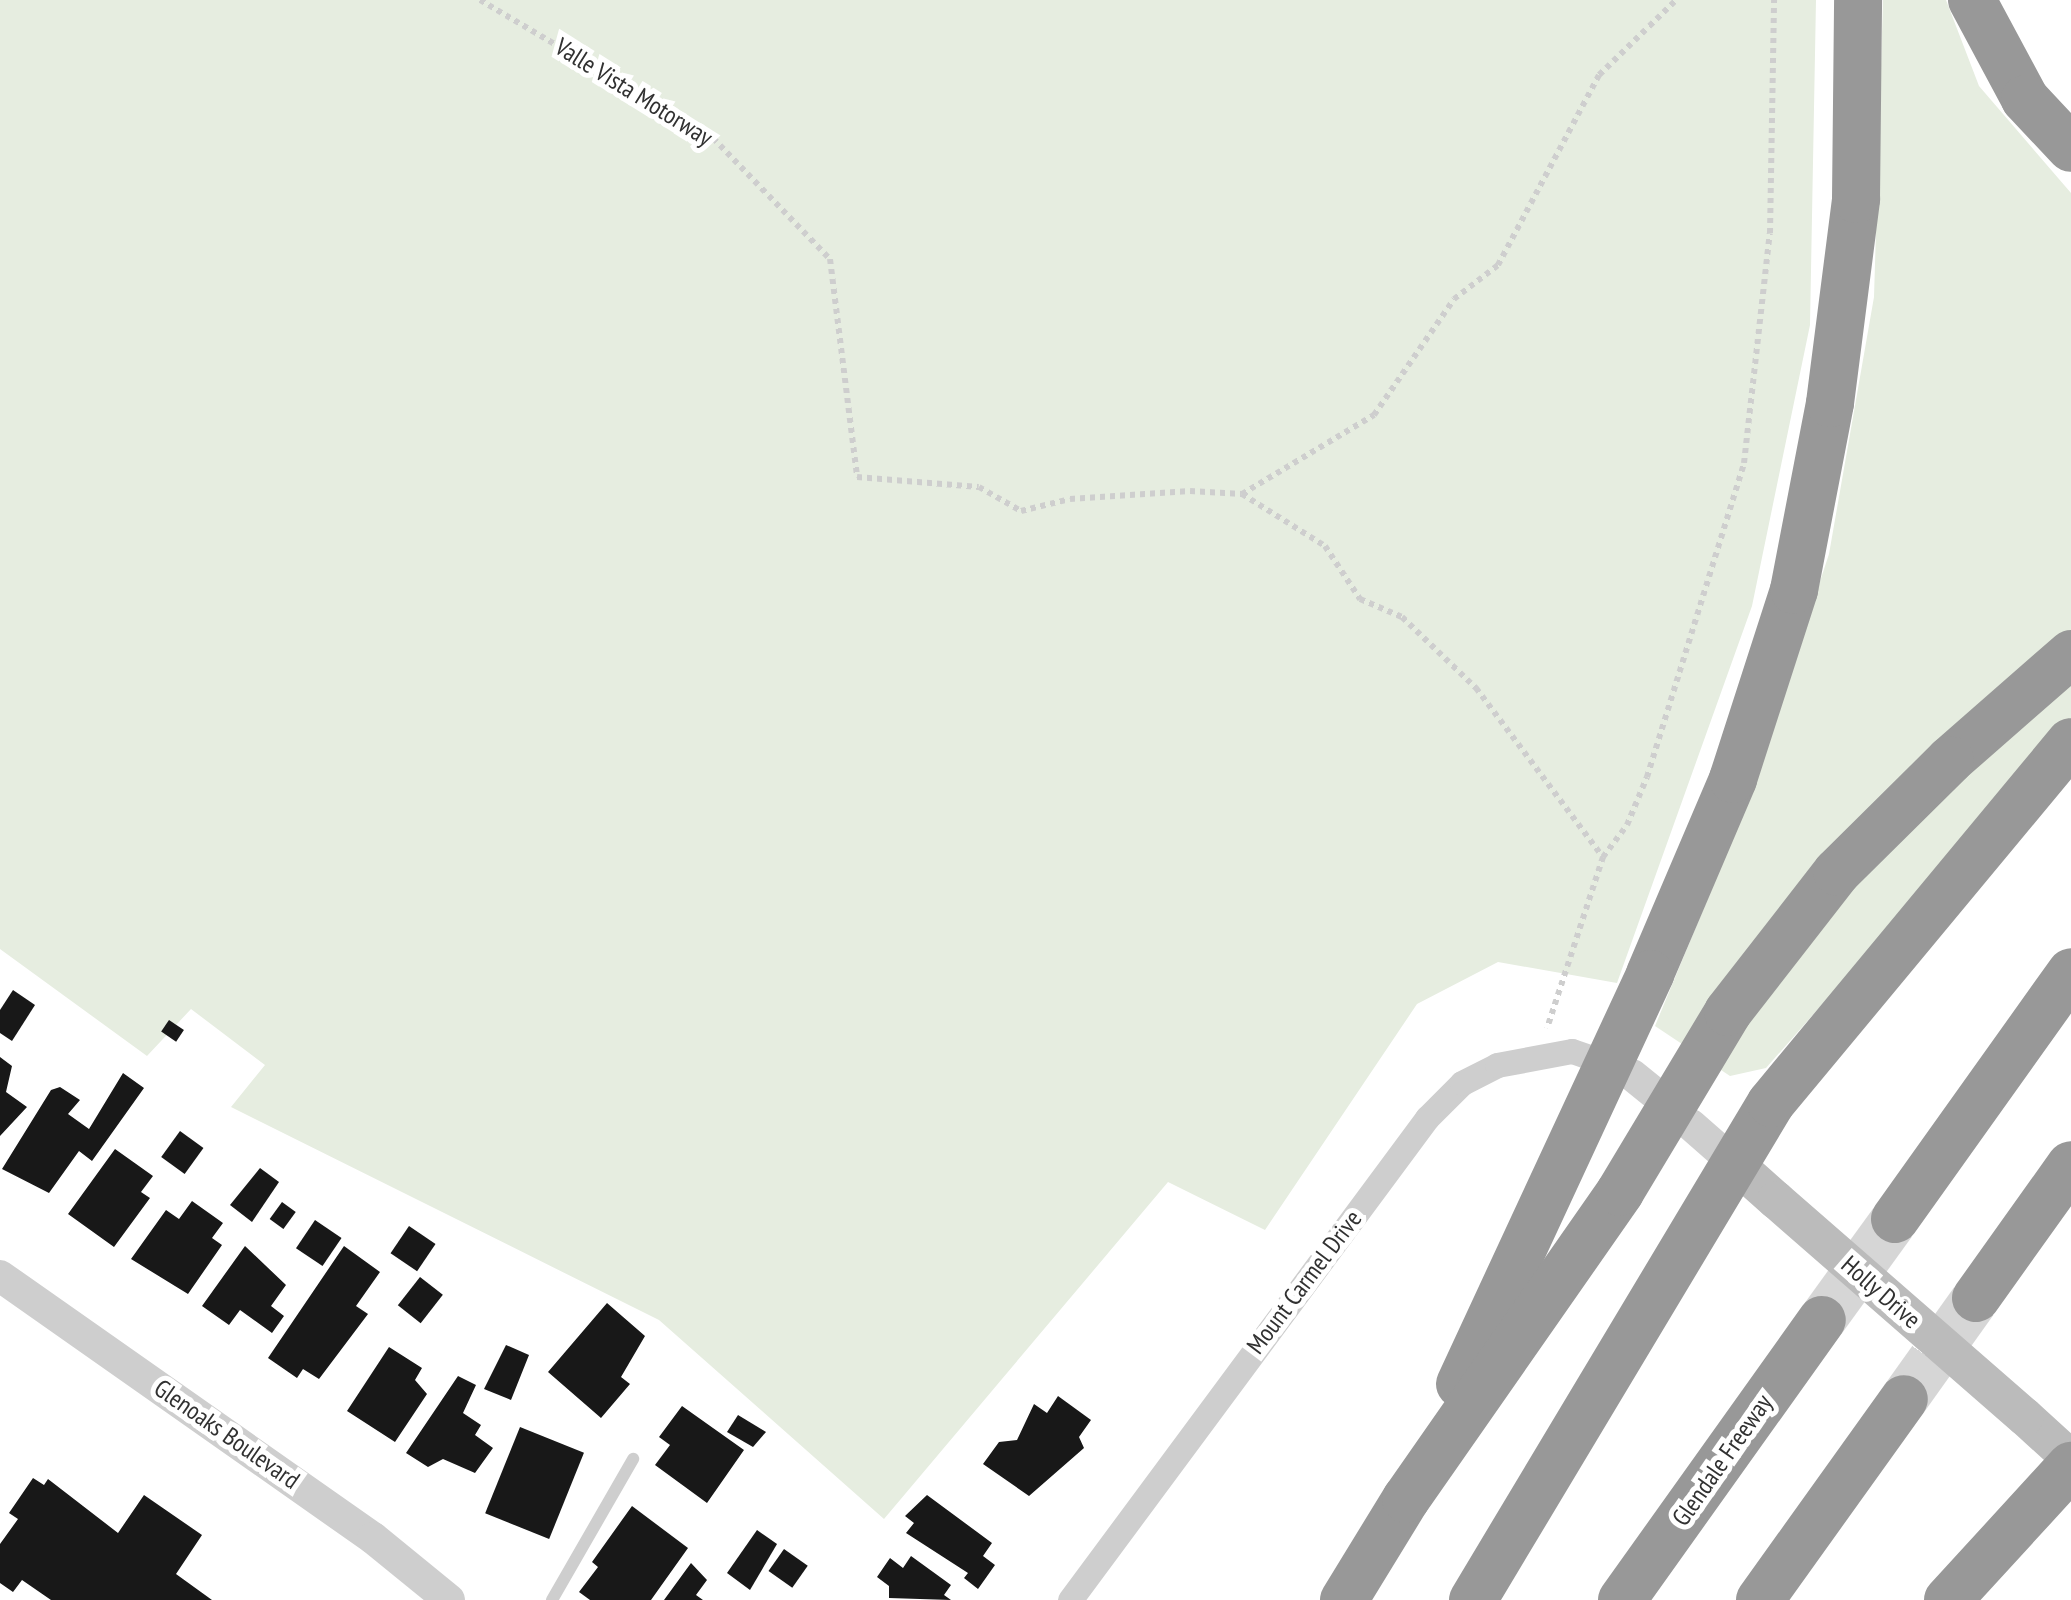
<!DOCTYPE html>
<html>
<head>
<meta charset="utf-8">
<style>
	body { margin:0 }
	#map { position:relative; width:2071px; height:1600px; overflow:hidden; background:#fff; font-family:"PT Sans Narrow",sans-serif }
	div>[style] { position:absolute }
	.green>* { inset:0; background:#e6ede0 }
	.building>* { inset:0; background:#181818; transform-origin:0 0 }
	.motorway-tunnel>* { height:48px; margin-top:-24px; transform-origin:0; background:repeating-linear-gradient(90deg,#d6d6d6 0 48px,transparent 0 72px) }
	.path>* { height:6px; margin-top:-3px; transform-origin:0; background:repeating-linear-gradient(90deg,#cecece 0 5px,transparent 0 10px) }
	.service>* { height:12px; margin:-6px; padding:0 6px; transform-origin:6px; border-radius:6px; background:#cecece }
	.minor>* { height:25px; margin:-12.5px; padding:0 12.5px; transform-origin:12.5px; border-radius:12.5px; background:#cecece }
	.tertiary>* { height:32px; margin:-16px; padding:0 16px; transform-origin:16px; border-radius:16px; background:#cecece }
	.secondary>* { height:38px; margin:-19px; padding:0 19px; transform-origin:19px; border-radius:19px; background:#bbb }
	.motorway>* { height:48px; margin:-24px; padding:0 24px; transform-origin:24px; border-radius:24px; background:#989898 }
	.secondary-bridge>* { height:38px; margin:-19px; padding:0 19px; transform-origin:19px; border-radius:19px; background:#bbb }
	.motorway-bridge>* { height:48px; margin:-24px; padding:0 24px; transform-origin:24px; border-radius:24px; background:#989898 }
	span { translate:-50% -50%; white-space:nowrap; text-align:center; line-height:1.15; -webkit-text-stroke:10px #fff; paint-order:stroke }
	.street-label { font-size:25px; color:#313131 }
</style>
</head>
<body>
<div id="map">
	<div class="green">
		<div style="clip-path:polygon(0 0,1816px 0,1810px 325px,1752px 606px,1617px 983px,1498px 962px,1417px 1004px,1265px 1230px,1168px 1182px,884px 1519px,659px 1320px,231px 1107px,265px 1065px,191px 1009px,147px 1056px,0 949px)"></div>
		<div style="clip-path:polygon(1883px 0,1946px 0,1979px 86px,2071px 193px,2071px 722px,1766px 1068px,1730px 1076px,1655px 1026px,1746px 806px,1829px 554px,1874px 297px)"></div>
	</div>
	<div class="building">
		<div style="clip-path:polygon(13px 990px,35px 1005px,12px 1041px,0 1033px,0 1010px)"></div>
		<div style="left:169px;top:1020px;width:18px;height:14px;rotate:34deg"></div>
		<div style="clip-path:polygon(0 1057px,12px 1066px,6px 1092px,27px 1107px,0 1136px)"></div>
		<div style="clip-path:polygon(123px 1073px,144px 1088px,92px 1161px,79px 1151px,49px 1193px,2px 1169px,51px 1090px,60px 1087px,80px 1100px,68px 1114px,89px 1129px)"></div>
		<div style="left:180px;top:1131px;width:29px;height:32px;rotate:36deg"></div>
		<div style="clip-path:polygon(115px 1149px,153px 1176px,141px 1192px,150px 1198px,114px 1247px,68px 1214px)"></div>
		<div style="clip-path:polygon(260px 1168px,279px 1182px,252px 1222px,230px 1205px)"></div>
		<div style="clip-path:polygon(192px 1201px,223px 1223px,212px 1238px,222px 1245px,188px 1294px,131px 1259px,166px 1210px,179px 1219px)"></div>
		<div style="left:282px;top:1202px;width:17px;height:21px;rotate:36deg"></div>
		<div style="left:315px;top:1220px;width:32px;height:34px;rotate:34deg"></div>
		<div style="left:409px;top:1226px;width:32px;height:33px;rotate:34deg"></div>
		<div style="clip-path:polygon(245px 1246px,286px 1285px,271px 1306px,284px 1316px,272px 1333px,240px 1310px,229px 1325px,202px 1306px)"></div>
		<div style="clip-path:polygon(344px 1246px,380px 1272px,356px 1306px,368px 1314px,319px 1379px,303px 1369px,297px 1378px,268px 1358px)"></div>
		<div style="left:420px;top:1277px;width:29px;height:36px;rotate:38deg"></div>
		<div style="clip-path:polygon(607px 1303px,645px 1336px,621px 1377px,630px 1384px,601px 1418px,548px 1372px)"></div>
		<div style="clip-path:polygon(506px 1345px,529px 1355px,511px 1400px,484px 1389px)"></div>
		<div style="clip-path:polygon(389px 1347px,422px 1368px,415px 1380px,427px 1394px,395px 1442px,347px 1411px)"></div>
		<div style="clip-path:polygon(458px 1376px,476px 1385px,463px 1413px,481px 1425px,475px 1435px,493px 1448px,475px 1473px,443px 1459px,428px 1467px,406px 1453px)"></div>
		<div style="clip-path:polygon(1058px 1396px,1091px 1420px,1079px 1437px,1084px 1448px,1029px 1496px,983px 1464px,999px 1442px,1017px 1440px,1034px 1404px,1047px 1413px)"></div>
		<div style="clip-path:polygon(682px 1406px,744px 1450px,707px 1503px,655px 1465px,670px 1445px,659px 1437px)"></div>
		<div style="clip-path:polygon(738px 1415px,766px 1432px,753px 1447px,727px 1432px)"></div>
		<div style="left:520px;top:1427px;width:69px;height:93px;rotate:22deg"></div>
		<div style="clip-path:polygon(33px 1478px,44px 1485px,48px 1479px,118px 1533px,144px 1495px,202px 1535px,176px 1574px,212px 1600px,51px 1600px,22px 1580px,13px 1592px,0 1583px,0 1544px,18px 1519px,9px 1513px)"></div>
		<div style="clip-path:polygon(927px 1495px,992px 1543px,983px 1556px,995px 1565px,978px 1589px,964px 1578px,968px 1573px,906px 1533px,914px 1523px,905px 1516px)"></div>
		<div style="clip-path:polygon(632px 1506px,688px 1548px,651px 1600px,590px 1600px,579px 1592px,598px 1567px,592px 1562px)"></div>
		<div style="clip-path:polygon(757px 1530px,777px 1544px,750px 1590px,727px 1573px)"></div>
		<div style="left:784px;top:1549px;width:29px;height:27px;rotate:35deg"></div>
		<div style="clip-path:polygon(911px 1556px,951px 1585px,944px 1595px,951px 1600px,889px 1598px,889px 1586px,877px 1577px,890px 1558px,903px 1568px)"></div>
		<div style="clip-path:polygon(691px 1563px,707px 1580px,696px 1595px,703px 1600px,664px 1600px)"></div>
	</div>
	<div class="motorway-tunnel">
		<div style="left:1822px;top:1320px;width:125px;rotate:-54.1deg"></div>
		<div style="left:1904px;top:1399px;width:124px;rotate:-54.5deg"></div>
	</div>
	<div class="path">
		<div style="left:480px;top:0;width:271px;rotate:30.6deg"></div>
		<div style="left:713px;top:138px;width:168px;rotate:46deg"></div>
		<div style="left:830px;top:259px;width:220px;rotate:82.9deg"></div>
		<div style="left:857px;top:477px;width:122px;rotate:4.7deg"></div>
		<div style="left:979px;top:487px;width:48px;rotate:29.7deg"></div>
		<div style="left:1021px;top:511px;width:50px;rotate:-13.8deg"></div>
		<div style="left:1070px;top:499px;width:120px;rotate:-3.8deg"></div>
		<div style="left:1190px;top:491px;width:52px;rotate:3.3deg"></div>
		<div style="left:1242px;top:494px;width:98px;rotate:32.1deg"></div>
		<div style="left:1325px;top:546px;width:64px;rotate:56.6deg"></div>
		<div style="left:1360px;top:599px;width:46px;rotate:23.2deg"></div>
		<div style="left:1402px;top:617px;width:103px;rotate:43.8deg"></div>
		<div style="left:1476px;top:688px;width:211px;rotate:53.1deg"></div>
		<div style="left:1603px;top:857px;width:180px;rotate:108.1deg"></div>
		<div style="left:1242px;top:494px;width:154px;rotate:-30.9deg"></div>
		<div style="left:1374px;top:415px;width:141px;rotate:-55.4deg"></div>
		<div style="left:1454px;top:299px;width:56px;rotate:-37.7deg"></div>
		<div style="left:1498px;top:265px;width:215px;rotate:-62deg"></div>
		<div style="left:1599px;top:75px;width:107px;rotate:-44.2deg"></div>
		<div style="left:1603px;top:857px;width:40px;rotate:-53deg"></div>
		<div style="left:1627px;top:825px;width:52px;rotate:-67.4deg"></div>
		<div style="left:1647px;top:777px;width:329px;rotate:-72.8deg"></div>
		<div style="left:1744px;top:463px;width:231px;rotate:-83.6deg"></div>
		<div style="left:1770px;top:233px;width:233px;rotate:-89deg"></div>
	</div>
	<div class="service">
		<div style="left:552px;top:1600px;width:163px;rotate:-60.1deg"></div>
	</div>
	<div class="minor">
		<div style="left:1070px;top:1600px;width:600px;rotate:-53.47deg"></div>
		<div style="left:1427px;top:1118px;width:49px;rotate:-45deg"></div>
		<div style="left:1462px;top:1083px;width:39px;rotate:-27deg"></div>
		<div style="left:1497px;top:1065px;width:76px;rotate:-10.6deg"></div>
		<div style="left:1572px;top:1051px;width:24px;rotate:19deg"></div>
	</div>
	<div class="tertiary">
		<div style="left:1632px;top:1075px;width:27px;rotate:39deg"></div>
		<div style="left:1691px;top:1125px;width:55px;rotate:41.3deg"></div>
		<div style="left:0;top:1276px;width:456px;rotate:35.1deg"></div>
		<div style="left:373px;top:1538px;width:98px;rotate:39.2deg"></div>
	</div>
	<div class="secondary">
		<div style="left:1732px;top:1161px;width:59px;rotate:41.6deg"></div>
		<div style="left:2025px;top:1417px;width:62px;rotate:42.4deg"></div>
	</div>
	<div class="motorway">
		<div style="left:1972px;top:0;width:112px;rotate:61.8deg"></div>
		<div style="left:2025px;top:99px;width:67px;rotate:46.8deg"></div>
		<div style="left:1950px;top:760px;width:161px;rotate:-41.2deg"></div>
		<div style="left:1650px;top:974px;width:212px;rotate:-66.9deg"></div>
		<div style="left:1733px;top:779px;width:199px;rotate:-72.1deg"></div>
		<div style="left:1794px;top:590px;width:190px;rotate:-79.1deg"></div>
		<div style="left:1830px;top:403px;width:206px;rotate:-82.7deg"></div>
		<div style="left:1856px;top:199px;width:199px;rotate:-89.4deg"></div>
		<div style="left:1895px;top:1219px;width:303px;rotate:-54.5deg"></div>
		<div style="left:1976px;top:1298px;width:163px;rotate:-54.5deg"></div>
		<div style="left:1344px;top:1600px;width:119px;rotate:-58.5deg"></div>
		<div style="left:1473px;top:1600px;width:579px;rotate:-59.05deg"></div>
		<div style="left:1771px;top:1103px;width:469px;rotate:-50.3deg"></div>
		<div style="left:1622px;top:1600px;width:344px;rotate:-54.5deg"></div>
		<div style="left:1760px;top:1600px;width:247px;rotate:-54.4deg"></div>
		<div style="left:1948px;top:1600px;width:182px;rotate:-47.5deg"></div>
	</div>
	<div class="secondary-bridge">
		<div style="left:1776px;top:1200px;width:330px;rotate:41.1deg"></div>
	</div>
	<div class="motorway-bridge">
		<div style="left:1460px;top:1384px;width:452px;rotate:-65.1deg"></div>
		<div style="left:1406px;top:1499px;width:374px;rotate:-55.1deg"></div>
		<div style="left:1620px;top:1192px;width:210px;rotate:-59deg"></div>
		<div style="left:1728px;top:1012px;width:177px;rotate:-52.1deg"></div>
		<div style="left:1837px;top:872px;width:159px;rotate:-44.7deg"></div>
	</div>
	<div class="street-label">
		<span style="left:634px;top:92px;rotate:32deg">Valle Vista Motorway</span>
		<span style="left:1304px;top:1282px;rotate:-53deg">Mount Carmel Drive</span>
		<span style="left:1881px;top:1292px;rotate:41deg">Holly Drive</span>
		<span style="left:227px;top:1434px;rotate:35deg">Glenoaks Boulevard</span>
		<span style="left:1722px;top:1460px;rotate:-55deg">Glendale Freeway</span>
	</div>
</div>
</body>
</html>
